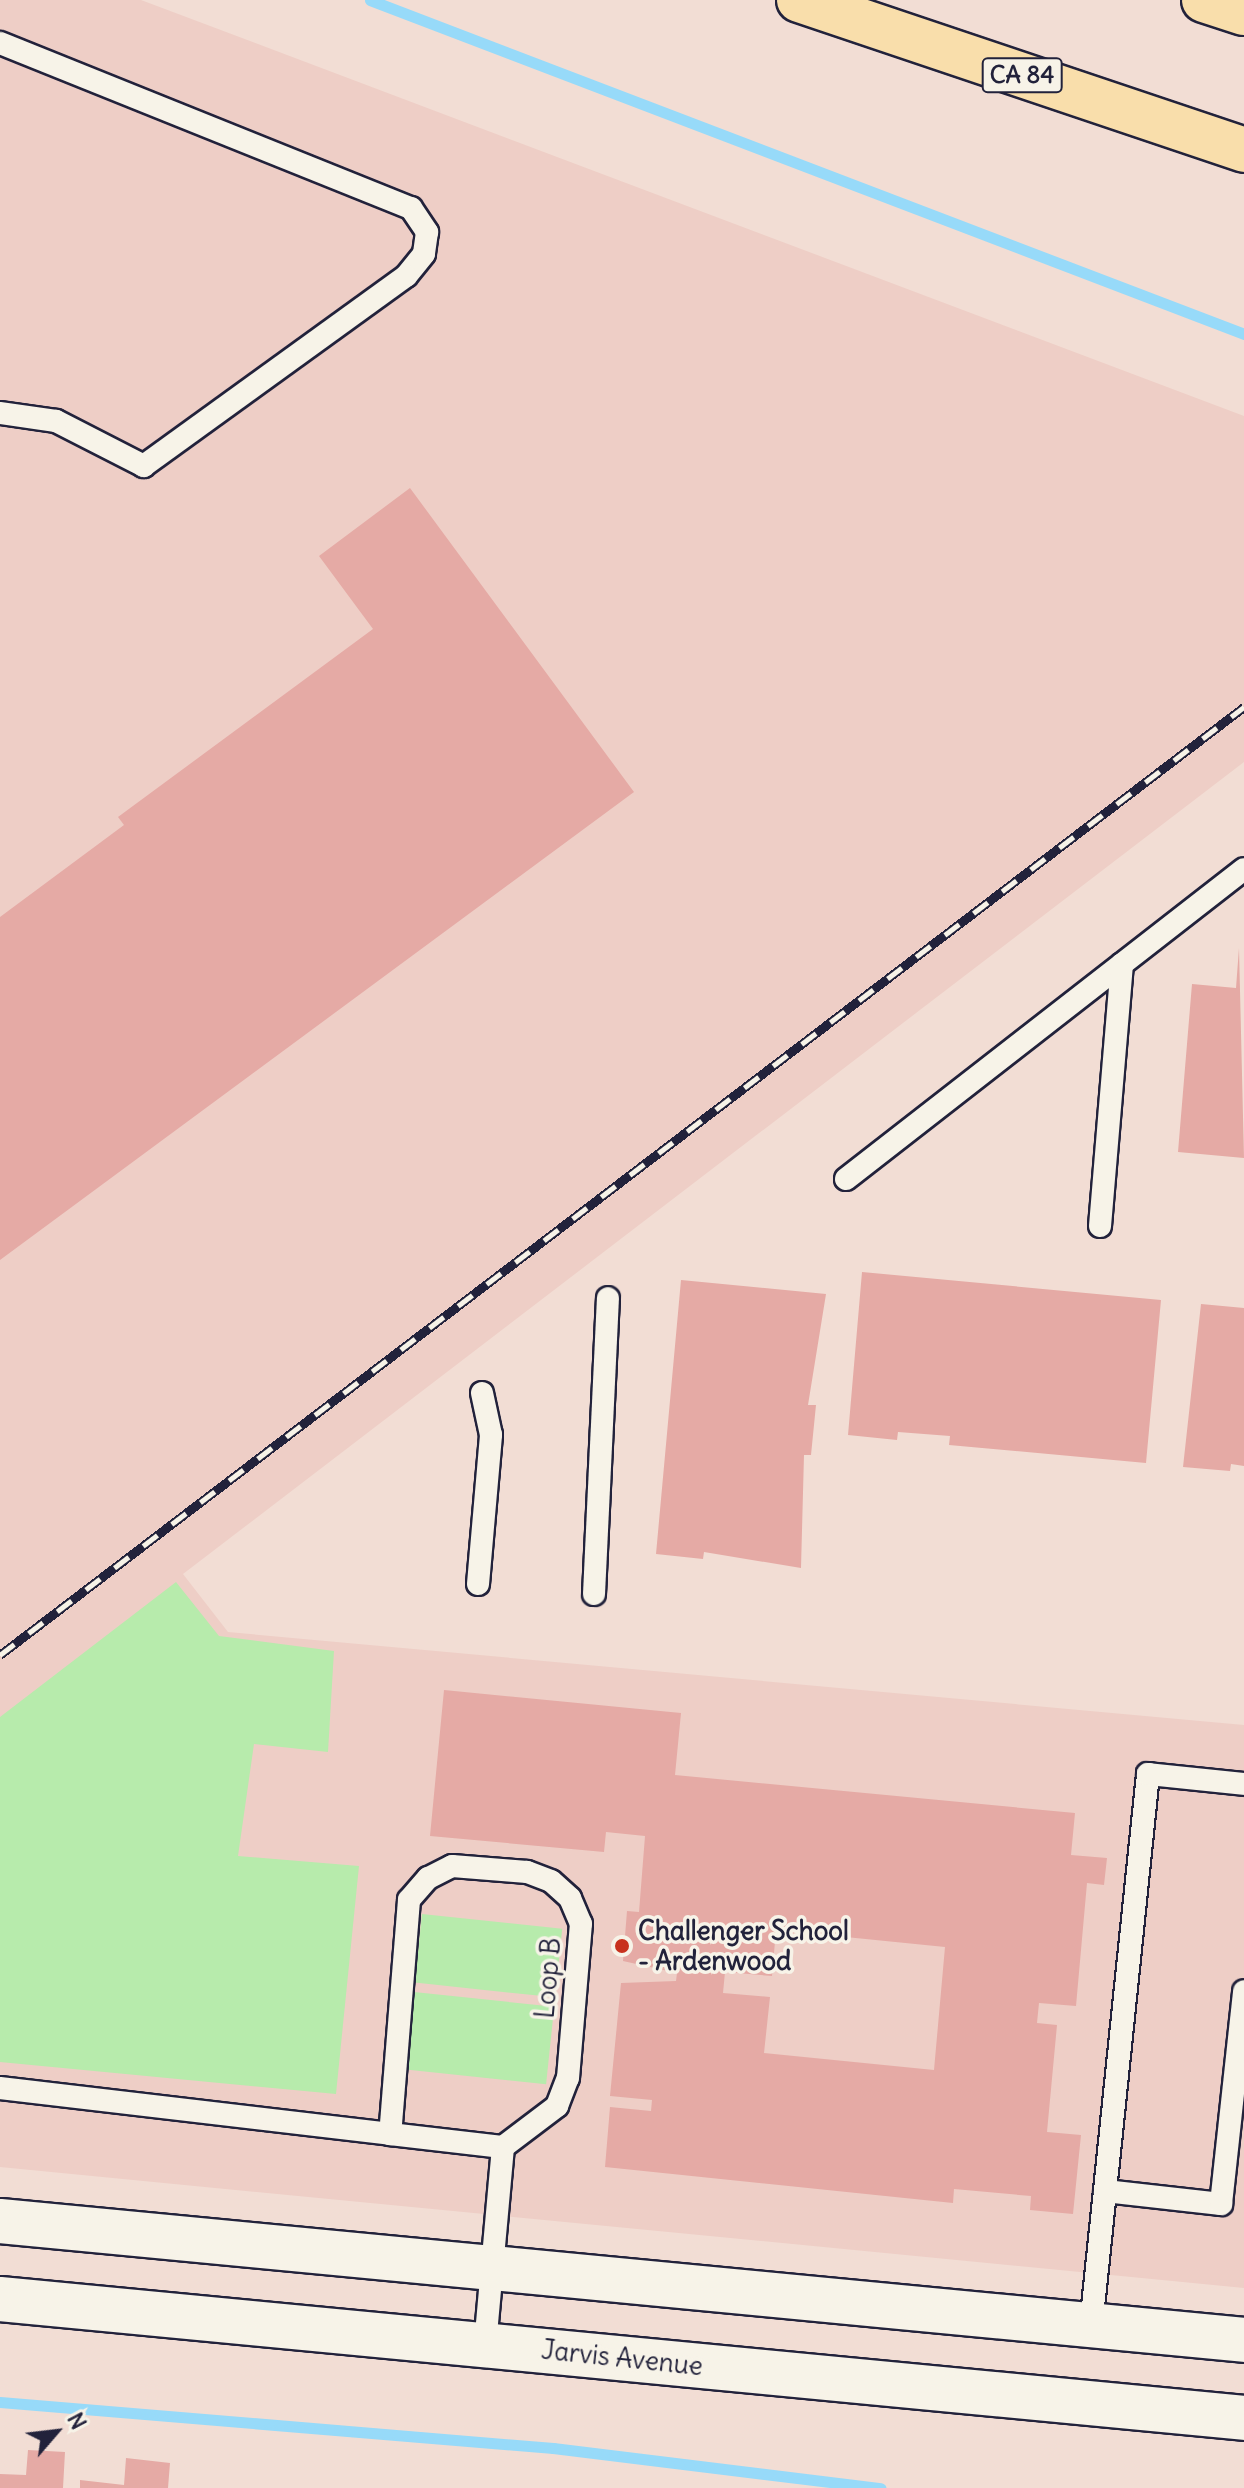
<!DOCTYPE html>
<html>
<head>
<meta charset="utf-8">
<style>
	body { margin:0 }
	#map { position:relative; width:1244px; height:2488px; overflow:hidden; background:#f2ddd4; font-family:Delius,sans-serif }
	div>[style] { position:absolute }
	.built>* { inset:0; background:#eecec6 }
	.green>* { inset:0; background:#b7ebac; transform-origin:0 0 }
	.stream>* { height:11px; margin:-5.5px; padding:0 5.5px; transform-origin:5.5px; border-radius:5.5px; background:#97daf9 }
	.building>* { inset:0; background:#e5aaa5 }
	.roads { filter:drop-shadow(2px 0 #22223b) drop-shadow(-2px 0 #22223b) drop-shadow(0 2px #22223b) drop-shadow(0 -2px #22223b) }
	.lane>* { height:22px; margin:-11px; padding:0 11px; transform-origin:11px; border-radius:11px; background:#f7f3e8 }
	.secondary>* { height:44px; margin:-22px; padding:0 22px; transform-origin:22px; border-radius:22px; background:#f7f3e8 }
	.highway>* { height:44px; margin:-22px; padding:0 22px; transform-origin:22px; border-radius:22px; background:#f9deab }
	.rail>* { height:9px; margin-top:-4.5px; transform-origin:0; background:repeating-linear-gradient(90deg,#f7f3e8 0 18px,#22223b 0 36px); box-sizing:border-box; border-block:2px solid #22223b }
	.dots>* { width:22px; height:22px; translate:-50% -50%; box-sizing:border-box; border:4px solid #f7f3e8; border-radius:50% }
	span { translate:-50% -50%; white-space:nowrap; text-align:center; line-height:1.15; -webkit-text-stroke:7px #f7f3e8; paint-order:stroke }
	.shield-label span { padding:2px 6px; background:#f7f3e8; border:2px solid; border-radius:6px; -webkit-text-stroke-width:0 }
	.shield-label { font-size:24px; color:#22223b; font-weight:700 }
	.poi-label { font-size:26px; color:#22223b; font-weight:700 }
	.left { translate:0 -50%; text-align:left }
	.street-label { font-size:26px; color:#22223b }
	.north { position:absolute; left:16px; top:2392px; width:80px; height:80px; -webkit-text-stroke:6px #f7f3e8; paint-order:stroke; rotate:62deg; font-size:22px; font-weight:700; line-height:32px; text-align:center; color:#22223b }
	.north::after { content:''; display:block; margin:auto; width:28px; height:36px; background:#22223b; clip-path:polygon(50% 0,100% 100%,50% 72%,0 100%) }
</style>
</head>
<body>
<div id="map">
	<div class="built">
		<div style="clip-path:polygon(0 0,141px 0,1244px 416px,1244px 762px,183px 1574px,228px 1632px,1244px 1725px,1244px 2288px,0 2167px)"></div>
	</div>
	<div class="green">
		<div style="clip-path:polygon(176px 1582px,219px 1636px,334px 1651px,328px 1752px,254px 1744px,238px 1856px,359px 1866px,336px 2094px,0 2062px,0 1717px)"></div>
		<div style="left:422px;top:1914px;width:141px;height:69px;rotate:6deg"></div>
		<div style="left:414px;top:1992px;width:141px;height:78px;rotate:6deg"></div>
	</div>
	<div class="stream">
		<div style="left:370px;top:0;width:936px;rotate:20.91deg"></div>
		<div style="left:0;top:2402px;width:555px;rotate:4.76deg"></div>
		<div style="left:553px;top:2448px;width:330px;rotate:7deg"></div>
	</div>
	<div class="building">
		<div style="clip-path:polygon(410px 488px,634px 792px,0 1260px,0 917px,124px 825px,118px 817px,373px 629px,319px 556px)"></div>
		<div style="clip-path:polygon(1239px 948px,1244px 1158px,1178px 1152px,1192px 984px,1236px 988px)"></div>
		<div style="clip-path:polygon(862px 1272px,1161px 1300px,1146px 1463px,949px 1445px,950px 1436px,898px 1432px,897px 1440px,848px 1435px)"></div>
		<div style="clip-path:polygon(681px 1280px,826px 1294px,808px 1405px,816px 1405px,811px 1455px,804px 1455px,801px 1568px,704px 1552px,703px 1559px,656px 1554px)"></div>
		<div style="clip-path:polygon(1201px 1304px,1244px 1308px,1244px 1466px,1231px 1464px,1230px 1471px,1183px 1467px)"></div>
		<div style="clip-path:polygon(evenodd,444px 1690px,681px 1713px,675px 1775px,1075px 1813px,1071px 1855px,1107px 1858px,1104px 1885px,1087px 1883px,1076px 2006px,1039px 2003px,1037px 2023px,1057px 2025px,1047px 2132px,1081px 2135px,1073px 2214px,1030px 2210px,1031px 2196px,954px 2189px,953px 2203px,605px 2167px,610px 2107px,651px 2111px,652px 2100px,610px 2096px,621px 1983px,676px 1981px,677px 1973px,623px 1961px,627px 1911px,639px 1912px,645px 1836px,606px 1832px,604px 1852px,430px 1836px,444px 1690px,776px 1930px,945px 1947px,934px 2070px,764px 2053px,770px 1997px,723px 1993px,725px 1972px,772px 1976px,776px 1930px)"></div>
		<div style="clip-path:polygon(28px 2450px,65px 2452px,63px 2488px,0 2488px,0 2474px,26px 2475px)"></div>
		<div style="clip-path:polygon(126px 2458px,170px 2463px,168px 2488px,80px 2488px,80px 2480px,124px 2485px)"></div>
	</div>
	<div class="roads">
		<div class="lane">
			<div style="left:0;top:43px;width:443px;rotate:21.9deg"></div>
			<div style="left:411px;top:208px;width:29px;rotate:56deg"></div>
			<div style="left:427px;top:232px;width:22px;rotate:98deg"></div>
			<div style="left:424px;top:254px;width:28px;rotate:129deg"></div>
			<div style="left:406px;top:276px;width:324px;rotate:144.1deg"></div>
			<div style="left:144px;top:466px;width:99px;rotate:-152.9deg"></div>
			<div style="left:56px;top:421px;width:57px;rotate:-171.9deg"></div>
			<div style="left:846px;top:1179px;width:504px;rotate:-37.91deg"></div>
			<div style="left:1100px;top:1226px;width:263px;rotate:-85.2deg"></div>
			<div style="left:478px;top:1584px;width:150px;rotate:-85deg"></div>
			<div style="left:491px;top:1435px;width:43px;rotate:-102.1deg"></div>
			<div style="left:594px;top:1594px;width:296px;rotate:-87.3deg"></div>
			<div style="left:0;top:2088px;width:393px;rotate:6.7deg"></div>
			<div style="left:390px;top:2134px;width:114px;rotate:6.6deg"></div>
			<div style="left:503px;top:2147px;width:68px;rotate:-37.2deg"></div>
			<div style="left:557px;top:2106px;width:30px;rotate:-69deg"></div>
			<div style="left:568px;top:2078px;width:155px;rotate:-85.2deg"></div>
			<div style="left:581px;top:1924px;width:28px;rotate:-113deg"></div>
			<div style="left:570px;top:1898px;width:25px;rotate:-138deg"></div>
			<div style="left:551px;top:1881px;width:26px;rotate:-159deg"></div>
			<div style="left:527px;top:1872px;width:75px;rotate:-175.4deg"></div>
			<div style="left:452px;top:1866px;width:27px;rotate:153deg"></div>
			<div style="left:428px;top:1878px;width:29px;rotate:131deg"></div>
			<div style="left:409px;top:1900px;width:235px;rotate:94.6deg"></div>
			<div style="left:1105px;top:2191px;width:117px;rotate:6.4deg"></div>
			<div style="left:1221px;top:2204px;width:214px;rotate:-83.8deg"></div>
			<div style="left:1091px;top:2326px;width:555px;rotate:-84.1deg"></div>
			<div style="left:1148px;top:1774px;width:97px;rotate:5.9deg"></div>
			<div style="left:485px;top:2345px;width:199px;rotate:-84.8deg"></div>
		</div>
		<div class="secondary">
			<div style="left:0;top:2221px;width:1250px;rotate:5.46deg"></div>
			<div style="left:0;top:2299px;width:1250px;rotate:5.46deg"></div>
		</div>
		<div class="highway">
			<div style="left:799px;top:0;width:470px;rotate:18.6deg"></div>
			<div style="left:1204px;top:0;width:42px;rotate:18deg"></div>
		</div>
	</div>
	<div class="rail">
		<div style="left:0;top:1655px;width:1564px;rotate:-37.31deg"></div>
	</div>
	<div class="dots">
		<div style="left:622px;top:1946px;background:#c8321e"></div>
	</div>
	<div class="shield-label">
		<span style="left:1022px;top:75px">CA 84</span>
	</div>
	<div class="poi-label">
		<span class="left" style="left:638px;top:1946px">Challenger School<br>- Ardenwood</span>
	</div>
	<div class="street-label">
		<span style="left:548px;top:1978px;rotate:-85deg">Loop B</span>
		<span style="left:622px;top:2358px;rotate:6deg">Jarvis Avenue</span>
	</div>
	<div class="north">N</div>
</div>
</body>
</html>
